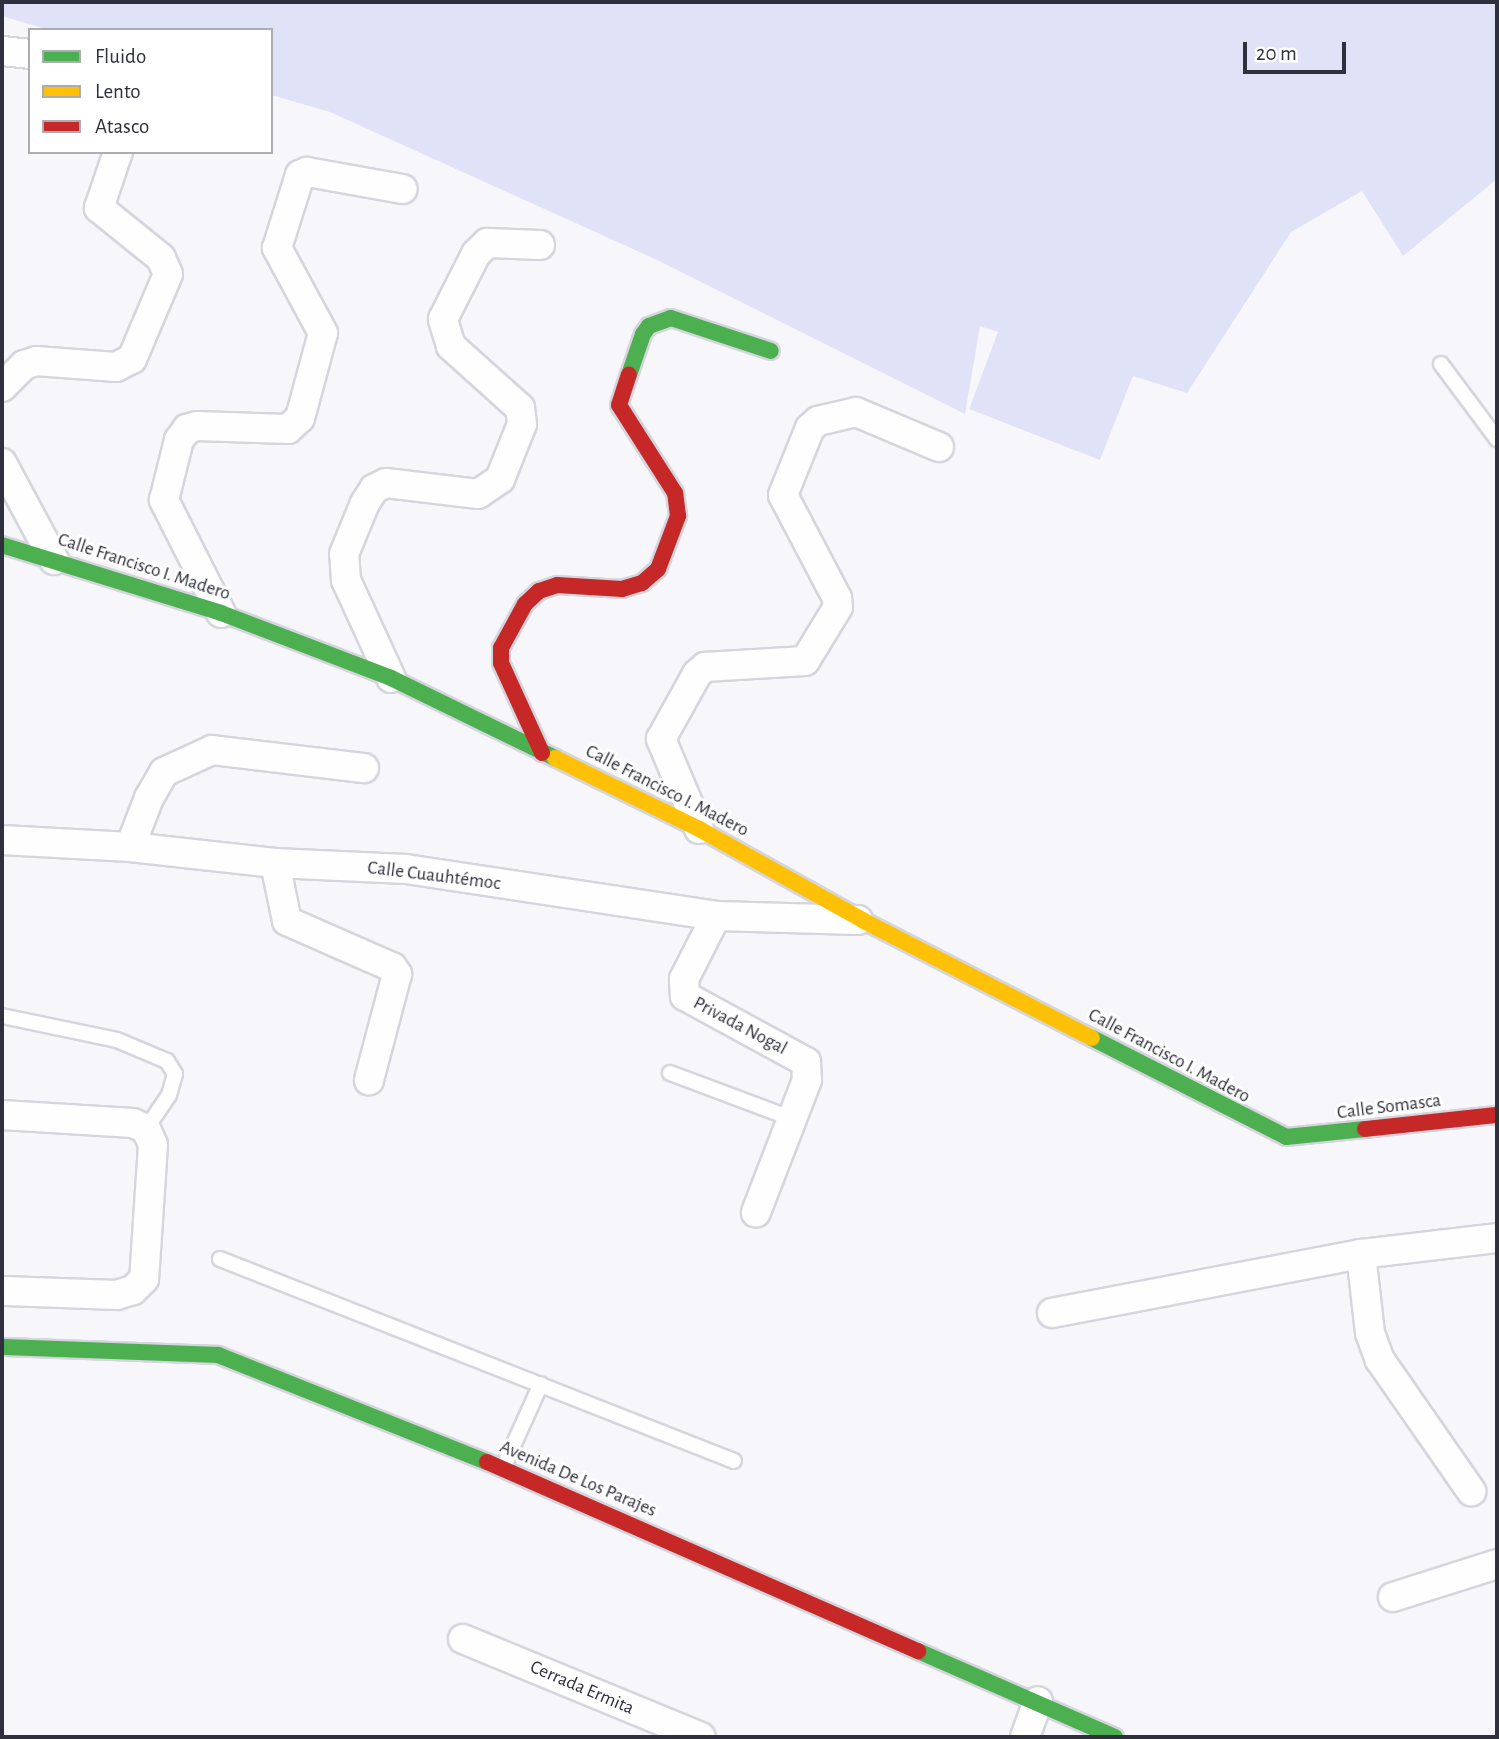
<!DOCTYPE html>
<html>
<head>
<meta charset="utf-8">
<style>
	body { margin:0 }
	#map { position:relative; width:1499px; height:1739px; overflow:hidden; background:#f7f7fb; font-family:"Alegreya Sans",sans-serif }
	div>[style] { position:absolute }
	.green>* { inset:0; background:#e0e2f7 }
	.roads { filter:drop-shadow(2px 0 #d5d5de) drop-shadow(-2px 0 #d5d5de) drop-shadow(0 2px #d5d5de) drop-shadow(0 -2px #d5d5de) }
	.lane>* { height:14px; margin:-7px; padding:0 7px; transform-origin:7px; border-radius:7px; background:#fefefe }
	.street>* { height:28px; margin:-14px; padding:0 14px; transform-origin:14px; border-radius:14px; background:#fefefe }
	.fast>* { height:16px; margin:-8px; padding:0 8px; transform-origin:8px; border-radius:8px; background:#4caf50 }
	.slow>* { height:16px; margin:-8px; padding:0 8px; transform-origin:8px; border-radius:8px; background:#ffc107 }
	.jam>* { height:16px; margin:-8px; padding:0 8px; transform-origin:8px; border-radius:8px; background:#c62828 }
	span { translate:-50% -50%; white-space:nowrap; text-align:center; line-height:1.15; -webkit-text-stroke:6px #fff; paint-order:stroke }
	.street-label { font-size:19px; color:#2f303d }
	.frame { position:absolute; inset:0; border:4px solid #2f303d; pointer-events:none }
	.legend { position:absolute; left:28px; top:28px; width:245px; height:126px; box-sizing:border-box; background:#fff; border:2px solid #acacb1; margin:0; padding:9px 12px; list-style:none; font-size:21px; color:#2f303d }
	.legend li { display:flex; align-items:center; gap:14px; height:35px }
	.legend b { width:35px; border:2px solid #acacb1 }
	.scale { position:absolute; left:1243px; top:42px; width:103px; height:32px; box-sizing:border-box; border:4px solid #2f303d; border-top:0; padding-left:9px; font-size:21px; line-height:24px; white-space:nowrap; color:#2f303d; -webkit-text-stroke:5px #fff; paint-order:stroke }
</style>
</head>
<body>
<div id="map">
	<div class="green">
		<div style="clip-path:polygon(2px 2px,1497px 2px,1497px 179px,1403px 256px,1362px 191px,1291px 232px,1187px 393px,1133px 376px,1100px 460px,969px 409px,998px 332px,980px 326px,965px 414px,655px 259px,330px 112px,271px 95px,271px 30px,49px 30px,2px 16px)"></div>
	</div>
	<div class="roads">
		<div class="lane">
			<div style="left:1441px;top:364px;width:94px;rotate:53.3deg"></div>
			<div style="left:2px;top:1016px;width:117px;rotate:11.8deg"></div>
			<div style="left:117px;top:1040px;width:54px;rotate:22.8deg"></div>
			<div style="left:167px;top:1061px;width:15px;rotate:58deg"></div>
			<div style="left:175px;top:1074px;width:22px;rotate:106deg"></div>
			<div style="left:169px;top:1095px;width:41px;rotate:124.1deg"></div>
			<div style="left:670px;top:1073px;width:131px;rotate:20.5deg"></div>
			<div style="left:220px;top:1259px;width:552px;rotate:21.45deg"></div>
			<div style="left:503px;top:1468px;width:92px;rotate:-65.7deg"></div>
		</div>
		<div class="street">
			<div style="left:2px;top:51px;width:28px;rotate:6deg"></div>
			<div style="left:2px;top:387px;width:31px;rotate:-45deg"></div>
			<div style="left:24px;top:365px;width:13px;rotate:-18deg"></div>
			<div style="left:36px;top:361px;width:80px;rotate:4.3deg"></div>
			<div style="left:116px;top:367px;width:18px;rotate:-27deg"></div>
			<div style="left:132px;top:359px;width:92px;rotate:-67deg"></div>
			<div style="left:168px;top:274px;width:17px;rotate:-114deg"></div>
			<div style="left:161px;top:258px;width:80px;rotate:-141.1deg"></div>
			<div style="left:99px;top:208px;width:59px;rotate:-71.3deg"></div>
			<div style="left:2px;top:463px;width:110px;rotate:61.8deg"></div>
			<div style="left:221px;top:613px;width:127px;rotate:-116.8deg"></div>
			<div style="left:164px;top:500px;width:62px;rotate:-76deg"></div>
			<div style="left:179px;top:440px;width:14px;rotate:-54deg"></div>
			<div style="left:187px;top:429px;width:10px;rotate:-17deg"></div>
			<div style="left:197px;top:426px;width:91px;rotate:1.9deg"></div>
			<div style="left:288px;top:429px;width:16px;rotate:-43deg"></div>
			<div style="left:300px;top:418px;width:88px;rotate:-74.9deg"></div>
			<div style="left:323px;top:333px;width:97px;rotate:-118.4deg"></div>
			<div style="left:277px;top:248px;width:77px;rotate:-72.5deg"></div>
			<div style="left:300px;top:175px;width:8px;rotate:-23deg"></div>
			<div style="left:307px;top:172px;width:97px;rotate:10.1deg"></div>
			<div style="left:391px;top:678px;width:108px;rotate:-114.7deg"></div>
			<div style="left:346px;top:580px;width:26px;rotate:-94deg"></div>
			<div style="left:344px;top:554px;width:55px;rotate:-67.6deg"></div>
			<div style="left:365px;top:503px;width:17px;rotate:-57deg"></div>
			<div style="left:374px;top:489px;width:13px;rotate:-27deg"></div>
			<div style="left:386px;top:483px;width:93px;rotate:6.8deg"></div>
			<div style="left:478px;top:494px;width:27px;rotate:-34deg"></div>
			<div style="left:500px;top:479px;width:59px;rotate:-68.2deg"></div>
			<div style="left:522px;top:424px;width:16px;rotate:-97deg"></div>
			<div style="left:520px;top:408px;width:93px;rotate:-138.1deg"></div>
			<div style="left:451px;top:346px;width:28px;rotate:-107deg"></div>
			<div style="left:443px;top:319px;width:73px;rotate:-63.1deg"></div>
			<div style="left:476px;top:254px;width:16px;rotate:-45deg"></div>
			<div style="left:487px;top:243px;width:53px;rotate:2.2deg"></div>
			<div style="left:699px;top:829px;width:98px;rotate:-112.9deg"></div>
			<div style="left:661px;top:739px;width:74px;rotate:-61deg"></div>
			<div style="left:697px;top:674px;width:11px;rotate:-41deg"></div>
			<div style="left:705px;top:667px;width:100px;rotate:-3.4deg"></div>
			<div style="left:805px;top:661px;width:63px;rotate:-58.6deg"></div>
			<div style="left:838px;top:607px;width:9px;rotate:-96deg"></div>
			<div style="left:837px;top:598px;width:116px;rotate:-117.7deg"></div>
			<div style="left:783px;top:495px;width:72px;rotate:-68.1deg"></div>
			<div style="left:810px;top:428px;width:11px;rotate:-41deg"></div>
			<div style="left:818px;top:421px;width:39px;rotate:-13deg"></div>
			<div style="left:856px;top:412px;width:90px;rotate:22.9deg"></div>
			<div style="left:2px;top:840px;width:128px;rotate:3.1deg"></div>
			<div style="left:130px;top:847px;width:146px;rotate:6.3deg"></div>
			<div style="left:275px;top:863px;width:131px;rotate:2.6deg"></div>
			<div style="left:406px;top:869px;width:314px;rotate:8.6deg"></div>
			<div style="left:716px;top:916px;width:142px;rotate:1.6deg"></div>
			<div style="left:130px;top:847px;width:53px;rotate:-68.8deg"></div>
			<div style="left:149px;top:798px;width:30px;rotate:-60deg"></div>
			<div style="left:164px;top:772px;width:53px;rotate:-24.6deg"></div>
			<div style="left:212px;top:750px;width:153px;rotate:6.8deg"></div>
			<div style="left:275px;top:863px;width:59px;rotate:78.3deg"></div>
			<div style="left:287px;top:921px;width:115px;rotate:23.7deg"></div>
			<div style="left:392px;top:967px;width:9px;rotate:54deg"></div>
			<div style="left:397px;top:974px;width:110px;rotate:104.8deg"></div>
			<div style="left:716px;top:916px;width:71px;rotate:116.9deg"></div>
			<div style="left:684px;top:979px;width:17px;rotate:87deg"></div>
			<div style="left:685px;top:996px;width:138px;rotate:28.6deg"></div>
			<div style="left:806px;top:1062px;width:18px;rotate:87deg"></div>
			<div style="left:807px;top:1080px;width:142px;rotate:111.1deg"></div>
			<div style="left:2px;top:1115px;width:131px;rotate:3.5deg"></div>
			<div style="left:133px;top:1123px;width:14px;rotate:25deg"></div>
			<div style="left:146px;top:1129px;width:17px;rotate:66deg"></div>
			<div style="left:153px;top:1145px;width:134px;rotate:93.8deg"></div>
			<div style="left:144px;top:1279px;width:16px;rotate:135deg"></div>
			<div style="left:133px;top:1290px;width:17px;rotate:163deg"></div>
			<div style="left:117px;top:1295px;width:115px;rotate:-178deg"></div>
			<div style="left:1361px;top:1254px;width:80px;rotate:83.5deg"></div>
			<div style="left:1370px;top:1333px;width:29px;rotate:70deg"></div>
			<div style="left:1380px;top:1360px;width:160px;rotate:55.2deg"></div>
			<div style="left:1052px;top:1313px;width:315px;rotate:-10.8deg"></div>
			<div style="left:1361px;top:1254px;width:137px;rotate:-6.7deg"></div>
			<div style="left:1393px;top:1597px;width:109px;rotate:-17.6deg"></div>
			<div style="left:463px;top:1639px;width:257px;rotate:22.4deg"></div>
			<div style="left:1025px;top:1737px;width:38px;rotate:-70deg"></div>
		</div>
		<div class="fast">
			<div style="left:629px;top:375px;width:43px;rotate:-71.1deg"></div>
			<div style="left:643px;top:334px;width:10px;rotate:-53deg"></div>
			<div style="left:649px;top:326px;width:23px;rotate:-20deg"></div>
			<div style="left:671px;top:318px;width:105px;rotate:18.3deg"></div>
			<div style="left:2px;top:545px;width:229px;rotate:17.2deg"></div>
			<div style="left:221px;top:613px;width:182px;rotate:20.9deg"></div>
			<div style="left:391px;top:678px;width:182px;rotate:26deg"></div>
			<div style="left:1092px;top:1038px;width:218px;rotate:27deg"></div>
			<div style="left:1286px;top:1137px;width:79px;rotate:-5.8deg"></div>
			<div style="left:2px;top:1347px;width:216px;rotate:2.1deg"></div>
			<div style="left:218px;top:1355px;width:289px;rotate:21.7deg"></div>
			<div style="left:918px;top:1651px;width:215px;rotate:23.6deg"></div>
		</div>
		<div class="slow">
			<div style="left:555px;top:758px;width:161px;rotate:26.2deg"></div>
			<div style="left:699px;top:829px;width:189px;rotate:29.1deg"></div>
			<div style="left:864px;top:921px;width:256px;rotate:27.2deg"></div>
		</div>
		<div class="jam">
			<div style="left:542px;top:753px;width:99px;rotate:-114.5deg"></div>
			<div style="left:501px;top:663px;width:15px;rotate:-90deg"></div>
			<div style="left:501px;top:648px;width:50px;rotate:-61.4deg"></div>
			<div style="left:525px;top:604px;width:19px;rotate:-43deg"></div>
			<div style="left:539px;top:591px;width:19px;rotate:-18deg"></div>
			<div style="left:557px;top:585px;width:65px;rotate:3.5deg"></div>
			<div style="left:622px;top:589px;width:21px;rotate:-17deg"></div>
			<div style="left:642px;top:583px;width:21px;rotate:-41deg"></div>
			<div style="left:658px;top:569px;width:57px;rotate:-69.3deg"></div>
			<div style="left:678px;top:516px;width:23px;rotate:-97deg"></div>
			<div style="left:675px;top:493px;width:104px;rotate:-122.5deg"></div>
			<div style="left:619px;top:405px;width:32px;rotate:-72deg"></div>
			<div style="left:1365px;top:1129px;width:133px;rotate:-6.1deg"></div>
			<div style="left:487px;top:1462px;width:471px;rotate:23.7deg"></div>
		</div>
	</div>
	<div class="street-label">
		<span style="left:144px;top:567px;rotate:18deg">Calle Francisco I. Madero</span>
		<span style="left:667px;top:791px;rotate:27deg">Calle Francisco I. Madero</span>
		<span style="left:434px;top:876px;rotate:7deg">Calle Cuauhtémoc</span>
		<span style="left:740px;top:1026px;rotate:28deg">Privada Nogal</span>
		<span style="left:1169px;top:1056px;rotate:28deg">Calle Francisco I. Madero</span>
		<span style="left:1389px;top:1107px;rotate:-7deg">Calle Somasca</span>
		<span style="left:578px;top:1479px;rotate:23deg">Avenida De Los Parajes</span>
		<span style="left:582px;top:1688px;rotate:23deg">Cerrada Ermita</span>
	</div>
	<div class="frame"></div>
	<ul class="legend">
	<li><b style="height:9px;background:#4caf50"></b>Fluido</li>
	<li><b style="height:9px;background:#ffc107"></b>Lento</li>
	<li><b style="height:9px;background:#c62828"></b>Atasco</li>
	</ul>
	<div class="scale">20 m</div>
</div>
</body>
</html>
